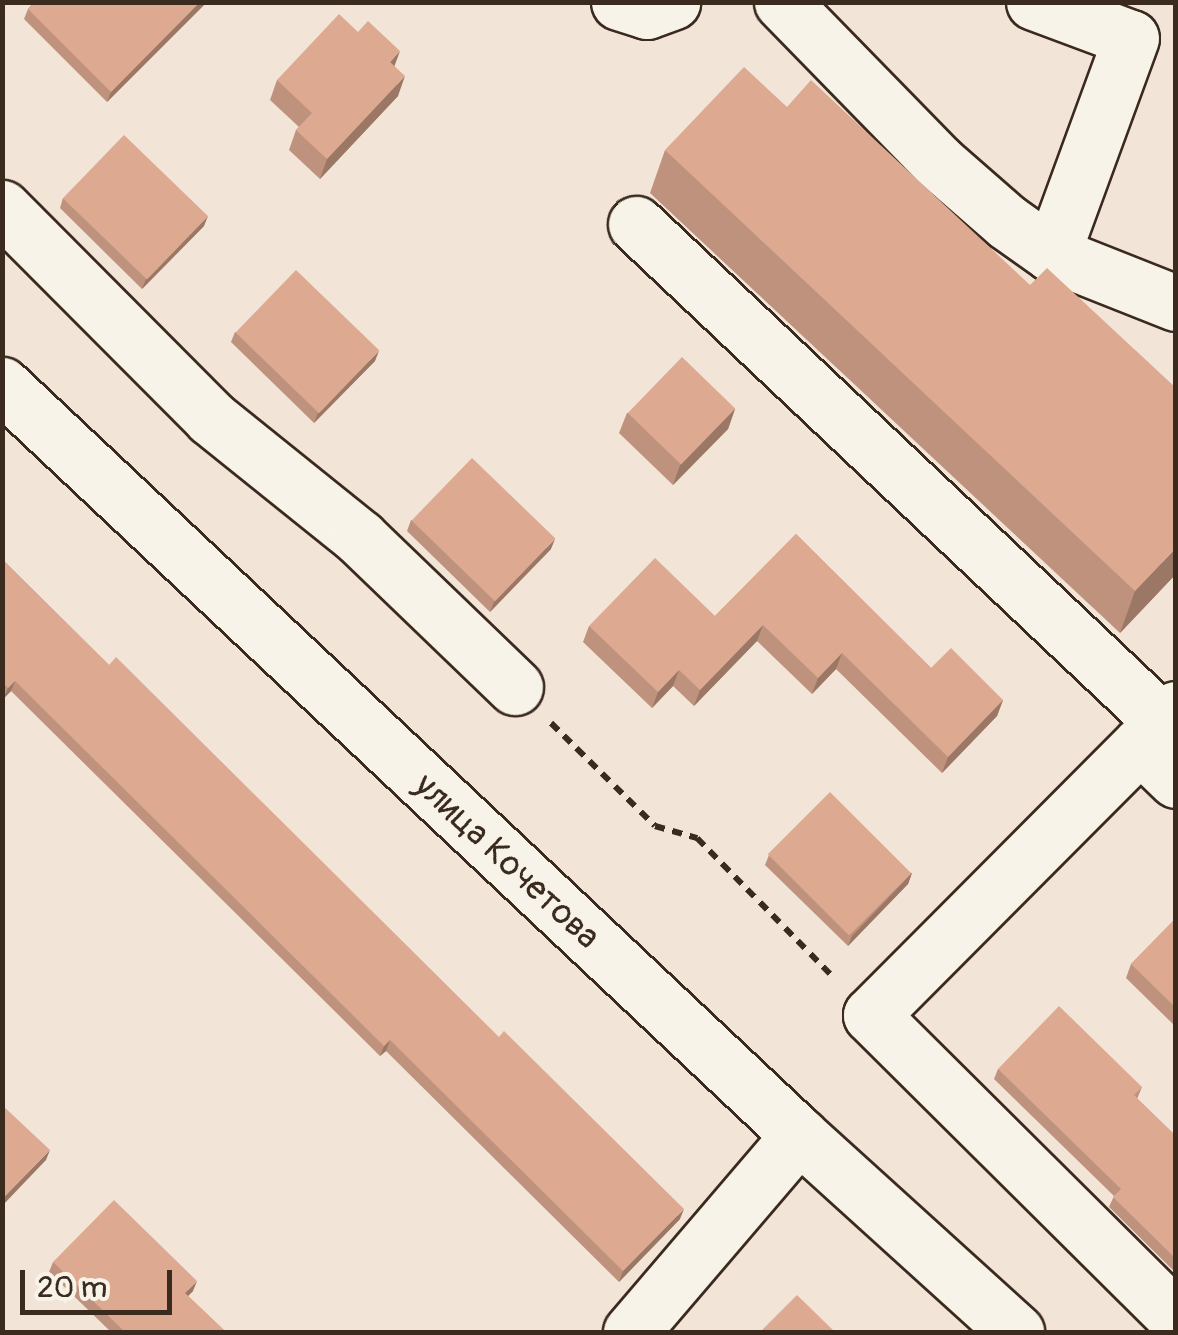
<!DOCTYPE html>
<html>
<head>
<meta charset="utf-8">
<style>
	body { margin:0 }
	#map { position:relative; width:1178px; height:1335px; overflow:hidden; background:#f2e4d7; font-family:Pangolin,sans-serif }
	div>[style] { position:absolute }
	.path>* { height:6px; margin-top:-3px; transform-origin:0; background:repeating-linear-gradient(90deg,#3b2a1e 0 10px,transparent 0 18px) }
	.roads { filter:drop-shadow(2px 0 #3b2a1e) drop-shadow(-2px 0 #3b2a1e) drop-shadow(0 2px #3b2a1e) drop-shadow(0 -2px #3b2a1e) }
	.minor>* { height:55px; margin:-27.5px; padding:0 27.5px; transform-origin:27.5px; border-radius:27.5px; background:#f7f3e8 }
	.wall>* { inset:0; background:#be927d }
	.shaded-wall>* { inset:0; background:#9b7766 }
	.building>* { inset:0; background:#ddaa91; transform-origin:0 0 }
	span { translate:-50% -50%; white-space:nowrap; text-align:center; line-height:1.15; -webkit-text-stroke:10px #f7f3e8; paint-order:stroke }
	.street-label { font-size:35px; color:#3b2a1e }
	.frame { position:absolute; inset:0; border:5px solid #3b2a1e; pointer-events:none }
	.scale { position:absolute; left:20px; top:1270px; width:152px; height:45px; box-sizing:border-box; border:5px solid #3b2a1e; border-top:0; padding-left:12px; font-size:30px; line-height:35px; white-space:nowrap; color:#3b2a1e; -webkit-text-stroke:8px #f7f3e8; paint-order:stroke }
</style>
</head>
<body>
<div id="map">
	<div class="path">
		<div style="left:551px;top:723px;width:146px;rotate:44.7deg"></div>
		<div style="left:655px;top:826px;width:44px;rotate:15.9deg"></div>
		<div style="left:697px;top:838px;width:197px;rotate:45.6deg"></div>
	</div>
	<div class="roads">
		<div class="minor">
			<div style="left:619px;top:2px;width:29px;rotate:18deg"></div>
			<div style="left:647px;top:11px;width:27px;rotate:-20deg"></div>
			<div style="left:782px;top:2px;width:222px;rotate:45.7deg"></div>
			<div style="left:937px;top:161px;width:93px;rotate:41.1deg"></div>
			<div style="left:1007px;top:222px;width:55px;rotate:35.4deg"></div>
			<div style="left:1034px;top:2px;width:103px;rotate:20.4deg"></div>
			<div style="left:1131px;top:38px;width:230px;rotate:110.1deg"></div>
			<div style="left:1052px;top:254px;width:133px;rotate:21.6deg"></div>
			<div style="left:2px;top:208px;width:296px;rotate:45.1deg"></div>
			<div style="left:211px;top:418px;width:191px;rotate:38.8deg"></div>
			<div style="left:360px;top:538px;width:215px;rotate:43.9deg"></div>
			<div style="left:636px;top:224px;width:725px;rotate:43.38deg"></div>
			<div style="left:2px;top:385px;width:1094px;rotate:43.26deg"></div>
			<div style="left:799px;top:1135px;width:293px;rotate:42.2deg"></div>
			<div style="left:1176px;top:709px;width:432px;rotate:134.9deg"></div>
			<div style="left:871px;top:1015px;width:430px;rotate:44.8deg"></div>
			<div style="left:1140px;top:745px;width:50px;rotate:44.2deg"></div>
			<div style="left:631px;top:1332px;width:259px;rotate:-49.5deg"></div>
		</div>
	</div>
	<div class="wall">
		<div style="clip-path:polygon(34px 2px,207px 2px,107px 102px,24px 19px,28px 9px)"></div>
		<div style="clip-path:polygon(395px 66px,398px 96px,320px 179px,289px 150px,296px 130px,299px 127px,270px 100px,277px 80px)"></div>
		<div style="clip-path:polygon(665px 150px,1176px 574px,1120px 633px,650px 193px)"></div>
		<div style="clip-path:polygon(63px 198px,204px 226px,142px 289px,60px 208px)"></div>
		<div style="clip-path:polygon(235px 332px,375px 361px,314px 423px,231px 342px)"></div>
		<div style="clip-path:polygon(735px 409px,728px 429px,673px 485px,619px 433px,627px 413px)"></div>
		<div style="clip-path:polygon(411px 520px,551px 549px,490px 612px,407px 531px)"></div>
		<div style="clip-path:polygon(796px 534px,931px 668px,1003px 700px,997px 716px,942px 773px,836px 669px,812px 694px,757px 641px,694px 706px,673px 686px,652px 708px,583px 642px,589px 626px,715px 616px)"></div>
		<div style="clip-path:polygon(2px 559px,109px 665px,680px 1219px,619px 1282px,386px 1051px,380px 1056px,11px 691px,4px 698px,2px 696px)"></div>
		<div style="clip-path:polygon(769px 855px,912px 873px,908px 884px,848px 946px,765px 865px)"></div>
		<div style="clip-path:polygon(1176px 918px,1176px 1027px,1126px 978px,1131px 964px)"></div>
		<div style="clip-path:polygon(998px 1069px,1142px 1087px,1137px 1099px,1176px 1136px,1176px 1273px,1109px 1207px,1114px 1196px,994px 1079px)"></div>
		<div style="clip-path:polygon(53px 1262px,193px 1291px,188px 1296px,226px 1332px,111px 1332px,49px 1272px)"></div>
	</div>
	<div class="shaded-wall">
		<div style="clip-path:polygon(200px 2px,207px 2px,107px 102px,111px 92px)"></div>
		<div style="clip-path:polygon(400px 51px,393px 70px,390px 62px)"></div>
		<div style="clip-path:polygon(405px 76px,398px 96px,320px 179px,327px 159px)"></div>
		<div style="clip-path:polygon(208px 216px,204px 226px,142px 289px,146px 279px)"></div>
		<div style="clip-path:polygon(379px 351px,375px 361px,314px 423px,318px 413px)"></div>
		<div style="clip-path:polygon(735px 409px,728px 429px,673px 485px,680px 465px)"></div>
		<div style="clip-path:polygon(555px 539px,551px 549px,490px 612px,494px 602px)"></div>
		<div style="clip-path:polygon(1176px 548px,1176px 574px,1120px 633px,1135px 591px)"></div>
		<div style="clip-path:polygon(763px 625px,757px 641px,694px 706px,700px 690px)"></div>
		<div style="clip-path:polygon(842px 653px,836px 669px,812px 694px,818px 678px)"></div>
		<div style="clip-path:polygon(679px 670px,673px 686px,652px 708px,658px 692px)"></div>
		<div style="clip-path:polygon(15px 681px,11px 691px,4px 698px,8px 688px)"></div>
		<div style="clip-path:polygon(1003px 700px,997px 716px,942px 773px,948px 757px)"></div>
		<div style="clip-path:polygon(912px 873px,908px 884px,848px 946px,852px 936px)"></div>
		<div style="clip-path:polygon(390px 1040px,386px 1051px,380px 1056px,384px 1046px)"></div>
		<div style="clip-path:polygon(50px 1150px,46px 1160px,2px 1206px,2px 1199px)"></div>
		<div style="clip-path:polygon(684px 1209px,680px 1219px,619px 1282px,623px 1271px)"></div>
		<div style="clip-path:polygon(197px 1281px,193px 1291px,181px 1303px,185px 1293px)"></div>
	</div>
	<div class="building">
		<div style="clip-path:polygon(34px 2px,200px 2px,111px 92px,28px 9px)"></div>
		<div style="clip-path:polygon(339px 14px,358px 32px,368px 21px,400px 51px,390px 62px,405px 76px,327px 159px,296px 130px,312px 113px,277px 80px)"></div>
		<div style="clip-path:polygon(744px 67px,787px 107px,811px 80px,1030px 285px,1047px 268px,1176px 388px,1176px 548px,1135px 591px,665px 150px)"></div>
		<div style="left:124px;top:135px;width:117px;height:88px;rotate:44deg"></div>
		<div style="left:296px;top:270px;width:116px;height:87px;rotate:44deg"></div>
		<div style="left:682px;top:357px;width:74px;height:78px;rotate:44deg"></div>
		<div style="left:472px;top:458px;width:116px;height:87px;rotate:44deg"></div>
		<div style="clip-path:polygon(796px 534px,931px 668px,951px 648px,1003px 700px,948px 757px,842px 653px,818px 678px,763px 625px,700px 690px,679px 670px,658px 692px,589px 626px,655px 558px,715px 616px)"></div>
		<div style="clip-path:polygon(2px 559px,109px 665px,116px 657px,499px 1037px,504px 1031px,684px 1209px,623px 1271px,390px 1040px,384px 1046px,15px 681px,8px 688px,2px 682px)"></div>
		<div style="left:830px;top:792px;width:115px;height:88px;rotate:45deg"></div>
		<div style="clip-path:polygon(1176px 918px,1176px 1008px,1131px 964px)"></div>
		<div style="clip-path:polygon(1059px 1006px,1142px 1087px,1134px 1095px,1176px 1136px,1176px 1259px,1113px 1197px,1121px 1189px,998px 1069px)"></div>
		<div style="clip-path:polygon(2px 1105px,50px 1150px,2px 1199px)"></div>
		<div style="clip-path:polygon(114px 1200px,197px 1281px,185px 1293px,226px 1332px,125px 1332px,53px 1262px)"></div>
		<div style="clip-path:polygon(797px 1295px,835px 1332px,760px 1332px)"></div>
	</div>
	<div class="street-label">
		<span style="left:507px;top:861px;rotate:43deg">улица Кочетова</span>
	</div>
	<div class="frame"></div>
	<div class="scale">20 m</div>
</div>
</body>
</html>
